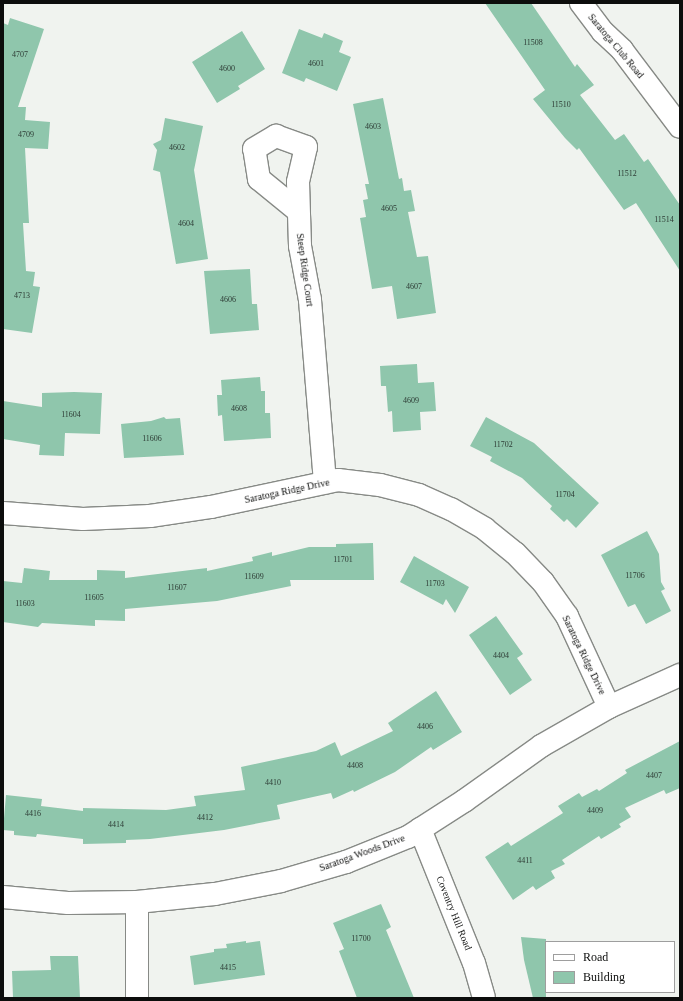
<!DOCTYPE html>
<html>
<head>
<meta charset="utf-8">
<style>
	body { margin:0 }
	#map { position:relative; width:683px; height:1001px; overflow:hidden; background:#f0f3ef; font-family:"Times New Roman",serif }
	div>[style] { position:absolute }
	.building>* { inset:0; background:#8fc6ac }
	.roads { filter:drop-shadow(1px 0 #878a86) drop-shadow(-1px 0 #878a86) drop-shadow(0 1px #878a86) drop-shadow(0 -1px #878a86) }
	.minor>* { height:22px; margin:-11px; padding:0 11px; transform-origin:11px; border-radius:11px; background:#fff }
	span { translate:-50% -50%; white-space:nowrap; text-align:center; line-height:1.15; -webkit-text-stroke:3.5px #fff; paint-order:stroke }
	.number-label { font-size:8px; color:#2d3b34 }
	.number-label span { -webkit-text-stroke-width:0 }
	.street-label { font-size:10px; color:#0c0d0c }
	.frame { position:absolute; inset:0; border:4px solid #0c0d0c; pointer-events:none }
	.legend { position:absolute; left:545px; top:941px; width:130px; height:52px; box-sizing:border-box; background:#fff; border:1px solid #9e9e9e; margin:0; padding:5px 7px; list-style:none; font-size:12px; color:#0c0d0c }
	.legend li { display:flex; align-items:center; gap:8px; height:20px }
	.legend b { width:20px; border:1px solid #9e9e9e }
</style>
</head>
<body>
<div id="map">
	<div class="building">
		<div style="clip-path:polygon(485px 3px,531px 3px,575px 67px,577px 64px,594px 85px,580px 95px,615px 140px,624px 134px,644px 162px,648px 159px,680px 205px,680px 271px,636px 203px,624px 210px,579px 148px,577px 150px,565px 138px,533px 99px,545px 90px)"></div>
		<div style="clip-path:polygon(10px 18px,44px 29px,18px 107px,26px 107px,25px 120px,50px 122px,48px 149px,25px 148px,29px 223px,23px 223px,26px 271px,35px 272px,33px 286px,40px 287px,32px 333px,3px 329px,3px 23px,8px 25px)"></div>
		<div style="clip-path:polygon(299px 29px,322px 38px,324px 33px,343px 41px,339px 52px,351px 57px,337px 91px,306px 78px,304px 82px,282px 73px)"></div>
		<div style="clip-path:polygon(242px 31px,265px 69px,238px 86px,240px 89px,217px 103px,192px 62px)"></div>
		<div style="clip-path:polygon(383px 98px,399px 179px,402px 178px,404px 191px,411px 190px,415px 211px,408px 212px,417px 257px,428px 256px,436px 313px,397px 319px,392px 286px,372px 289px,360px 218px,366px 217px,363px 200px,368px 199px,365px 184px,369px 184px,353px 104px)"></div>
		<div style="clip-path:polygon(165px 118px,203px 126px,194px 170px,208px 259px,176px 264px,160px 172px,153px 170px,157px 150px,153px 144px,161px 140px)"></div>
		<div style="clip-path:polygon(250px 269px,252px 304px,257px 304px,259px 330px,210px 334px,204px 271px)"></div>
		<div style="clip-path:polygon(417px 364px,418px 383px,434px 382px,436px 411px,420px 412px,421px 430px,393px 432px,392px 411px,388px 412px,386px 386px,381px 386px,380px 366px)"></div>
		<div style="clip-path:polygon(260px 377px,261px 391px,265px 391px,265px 413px,270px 413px,271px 438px,224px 441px,222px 415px,218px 416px,217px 395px,222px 395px,221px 380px)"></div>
		<div style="clip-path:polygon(74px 392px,102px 393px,100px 434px,65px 433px,64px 456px,39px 455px,40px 445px,3px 439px,3px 401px,42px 407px,42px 393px)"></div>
		<div style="clip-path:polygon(164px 417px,166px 419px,180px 418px,184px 455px,124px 458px,121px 424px,151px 421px)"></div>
		<div style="clip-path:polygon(486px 417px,534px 443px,599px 503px,576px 528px,567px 519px,564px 522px,550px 509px,552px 506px,522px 478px,490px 461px,492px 457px,470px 446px)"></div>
		<div style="clip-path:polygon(647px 531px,659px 554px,661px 582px,665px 589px,661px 591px,671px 611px,646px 624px,635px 604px,628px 607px,601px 555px)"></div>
		<div style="clip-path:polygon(373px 543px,374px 580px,290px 580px,291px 586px,217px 601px,125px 609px,125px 621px,95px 620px,95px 626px,42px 623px,38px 627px,3px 622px,3px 581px,22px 583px,24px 568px,50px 571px,49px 580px,97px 580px,97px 570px,125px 571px,125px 578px,207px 568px,207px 571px,253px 561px,252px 557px,272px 552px,272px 556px,309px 547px,336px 547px,336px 544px)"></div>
		<div style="clip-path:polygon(414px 556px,469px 587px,455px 613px,446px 599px,443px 605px,400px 582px)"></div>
		<div style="clip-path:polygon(496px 616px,523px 654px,517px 658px,532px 680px,510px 695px,469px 635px)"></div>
		<div style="clip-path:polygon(436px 691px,462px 732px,433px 750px,431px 747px,395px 772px,354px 792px,353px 790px,333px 799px,331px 793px,277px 805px,280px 819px,224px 830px,150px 839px,126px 840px,126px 843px,83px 844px,83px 839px,37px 834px,36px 837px,14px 835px,14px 831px,3px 830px,6px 795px,42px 799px,41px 806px,83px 811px,83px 808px,166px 810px,196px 806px,194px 796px,245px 790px,241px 767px,316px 751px,335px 742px,341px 756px,393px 731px,388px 723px)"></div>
		<div style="clip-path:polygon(680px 741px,680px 788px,666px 794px,664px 790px,625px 808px,631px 817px,619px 824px,621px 827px,601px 839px,599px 836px,562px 860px,565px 864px,551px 871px,555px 878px,536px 890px,533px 886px,513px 900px,485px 857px,508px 842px,511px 846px,563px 813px,558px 806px,579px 793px,582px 797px,597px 789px,599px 791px,627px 773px,625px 770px)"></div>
		<div style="clip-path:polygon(381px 904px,391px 927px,386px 930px,414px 998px,357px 998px,339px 951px,344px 949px,333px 923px)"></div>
		<div style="clip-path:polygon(521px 937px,546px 939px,546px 998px,533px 998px,524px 960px)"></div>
		<div style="clip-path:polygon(246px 941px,246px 943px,260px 941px,265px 975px,194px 985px,190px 956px,214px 952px,214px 949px,227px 948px,226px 944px)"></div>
		<div style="clip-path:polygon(50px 956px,78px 956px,80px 998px,13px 998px,12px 971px,51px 970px)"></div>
	</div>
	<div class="roads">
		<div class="minor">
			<div style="left:581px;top:3px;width:36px;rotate:53deg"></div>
			<div style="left:603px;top:32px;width:26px;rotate:43deg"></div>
			<div style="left:622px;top:50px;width:96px;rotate:53deg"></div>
			<div style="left:297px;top:210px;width:49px;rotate:-140.8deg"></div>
			<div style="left:259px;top:179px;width:30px;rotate:-99deg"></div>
			<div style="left:254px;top:149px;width:26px;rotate:-31deg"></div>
			<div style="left:276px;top:136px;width:32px;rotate:20deg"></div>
			<div style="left:306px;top:147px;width:36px;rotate:103deg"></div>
			<div style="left:298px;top:182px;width:64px;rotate:88.2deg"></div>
			<div style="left:300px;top:246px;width:55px;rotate:79.5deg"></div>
			<div style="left:310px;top:300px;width:183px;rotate:85.3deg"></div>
			<div style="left:3px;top:513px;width:80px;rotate:4.3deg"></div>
			<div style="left:83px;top:519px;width:67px;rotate:-2.6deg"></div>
			<div style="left:150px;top:516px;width:62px;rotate:-8.4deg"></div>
			<div style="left:211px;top:507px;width:130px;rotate:-12deg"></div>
			<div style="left:338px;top:480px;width:42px;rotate:6.8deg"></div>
			<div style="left:380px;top:485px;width:40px;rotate:14.4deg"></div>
			<div style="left:419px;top:495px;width:35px;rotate:24deg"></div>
			<div style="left:451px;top:509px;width:39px;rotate:30deg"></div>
			<div style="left:485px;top:529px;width:38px;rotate:39deg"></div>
			<div style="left:515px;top:553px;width:40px;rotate:46deg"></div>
			<div style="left:543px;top:582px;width:42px;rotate:54.8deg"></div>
			<div style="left:567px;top:616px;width:100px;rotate:65.2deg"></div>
			<div style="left:420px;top:829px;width:144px;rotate:68.1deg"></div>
			<div style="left:474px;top:963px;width:36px;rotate:74deg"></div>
			<div style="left:3px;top:897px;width:65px;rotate:5.3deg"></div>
			<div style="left:68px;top:903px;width:69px;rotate:-0.8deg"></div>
			<div style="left:137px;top:902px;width:78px;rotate:-5.9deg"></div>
			<div style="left:215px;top:894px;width:67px;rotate:-11.1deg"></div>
			<div style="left:281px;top:881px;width:68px;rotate:-16.3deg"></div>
			<div style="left:346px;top:862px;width:67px;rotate:-22deg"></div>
			<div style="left:408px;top:837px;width:67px;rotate:-32.7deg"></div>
			<div style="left:464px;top:801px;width:95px;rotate:-35.5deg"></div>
			<div style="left:541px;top:746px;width:78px;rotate:-29.8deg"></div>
			<div style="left:609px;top:707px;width:78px;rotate:-24.3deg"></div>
			<div style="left:137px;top:902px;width:96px;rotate:90deg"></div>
		</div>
	</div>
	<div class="number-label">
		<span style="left:533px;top:43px">11508</span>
		<span style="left:20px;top:55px">4707</span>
		<span style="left:316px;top:64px">4601</span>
		<span style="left:227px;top:69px">4600</span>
		<span style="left:561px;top:105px">11510</span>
		<span style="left:373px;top:127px">4603</span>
		<span style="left:26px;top:135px">4709</span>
		<span style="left:177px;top:148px">4602</span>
		<span style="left:627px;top:174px">11512</span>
		<span style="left:389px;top:209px">4605</span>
		<span style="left:664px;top:220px">11514</span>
		<span style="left:186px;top:224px">4604</span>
		<span style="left:414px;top:287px">4607</span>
		<span style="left:22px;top:296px">4713</span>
		<span style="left:228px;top:300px">4606</span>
		<span style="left:411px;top:401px">4609</span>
		<span style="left:239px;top:409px">4608</span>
		<span style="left:71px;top:415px">11604</span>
		<span style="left:152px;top:439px">11606</span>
		<span style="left:503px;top:445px">11702</span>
		<span style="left:565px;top:495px">11704</span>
		<span style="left:343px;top:560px">11701</span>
		<span style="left:635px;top:576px">11706</span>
		<span style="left:254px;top:577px">11609</span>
		<span style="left:435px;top:584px">11703</span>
		<span style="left:177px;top:588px">11607</span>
		<span style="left:94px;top:598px">11605</span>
		<span style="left:25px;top:604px">11603</span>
		<span style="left:501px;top:656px">4404</span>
		<span style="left:425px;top:727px">4406</span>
		<span style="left:355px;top:766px">4408</span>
		<span style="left:654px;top:776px">4407</span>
		<span style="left:273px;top:783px">4410</span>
		<span style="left:595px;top:811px">4409</span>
		<span style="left:33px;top:814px">4416</span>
		<span style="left:205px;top:818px">4412</span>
		<span style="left:116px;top:825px">4414</span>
		<span style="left:525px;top:861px">4411</span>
		<span style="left:361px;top:939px">11700</span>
		<span style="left:228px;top:968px">4415</span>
	</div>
	<div class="street-label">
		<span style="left:616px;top:46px;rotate:50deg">Saratoga Club Road</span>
		<span style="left:305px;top:270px;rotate:82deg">Steep Ridge Court</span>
		<span style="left:287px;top:491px;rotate:-12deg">Saratoga Ridge Drive</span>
		<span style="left:584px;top:655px;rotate:64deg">Saratoga Ridge Drive</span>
		<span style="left:362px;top:853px;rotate:-20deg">Saratoga Woods Drive</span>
		<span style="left:454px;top:913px;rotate:68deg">Coventry Hill Road</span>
	</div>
	<div class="frame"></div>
	<ul class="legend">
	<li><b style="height:5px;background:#fff"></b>Road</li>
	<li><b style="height:11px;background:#8fc6ac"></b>Building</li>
	</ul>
</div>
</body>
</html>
